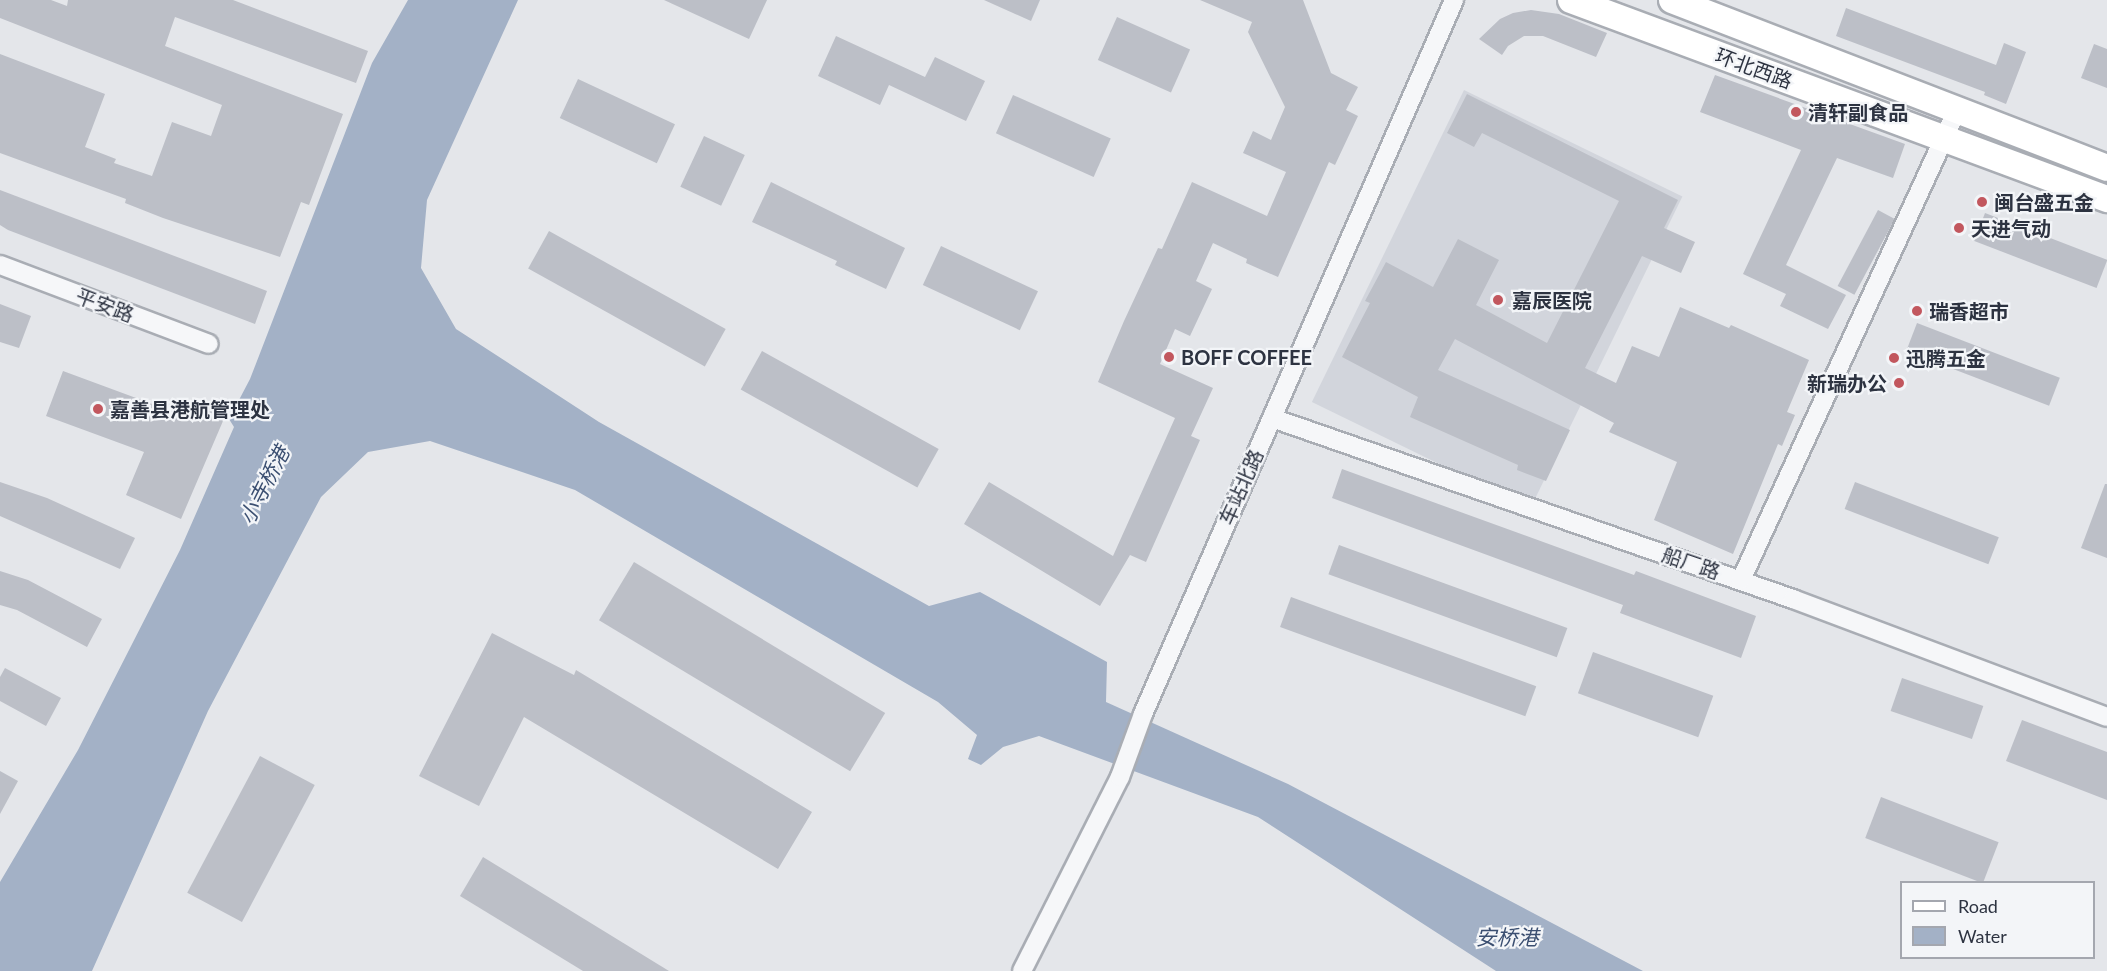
<!DOCTYPE html>
<html>
<head>
<meta charset="utf-8">
<style>
	body { margin:0 }
	#map { position:relative; width:2107px; height:971px; overflow:hidden; background:#e4e6ea; font-family:Lato,"Noto Sans SC",sans-serif }
	div>[style] { position:absolute }
	.built>* { inset:0; background:#d2d5dc; transform-origin:0 0 }
	.water>* { inset:0; background:#a3b1c6 }
	.building>* { inset:0; background:#bcbfc7; transform-origin:0 0 }
	.roads { filter:drop-shadow(2px 0 #a9adb4) drop-shadow(-2px 0 #a9adb4) drop-shadow(0 2px #a9adb4) drop-shadow(0 -2px #a9adb4) }
	.street>* { height:18px; margin:-9px; padding:0 9px; transform-origin:9px; border-radius:9px; background:#f6f7f9 }
	.secondary>* { height:26px; margin:-13px; padding:0 13px; transform-origin:13px; border-radius:13px; background:#fff }
	.dots>* { width:16px; height:16px; translate:-50% -50%; box-sizing:border-box; border:3px solid #f3f5f8; border-radius:50% }
	span { translate:-50% -50%; white-space:nowrap; text-align:center; line-height:1.15; -webkit-text-stroke:4.5px #f3f5f8; paint-order:stroke }
	.street-label { font-size:20px; color:#2d3341 }
	.poi-label { font-size:20px; color:#2d3341; font-weight:700 }
	.left { translate:0 -50%; text-align:left }
	.right { translate:-100% -50%; text-align:right }
	.water-label { font-size:21px; color:#3b4f71; font-style:italic }
	.legend { position:absolute; left:1900px; top:881px; width:195px; height:78px; box-sizing:border-box; background:#f3f5f8; border:2px solid #a4a7af; margin:0; padding:8px 10px; list-style:none; font-size:18px; color:#2d3341 }
	.legend li { display:flex; align-items:center; gap:12px; height:30px }
	.legend b { width:30px; border:2px solid #a4a7af }
</style>
</head>
<body>
<div id="map">
	<div class="built">
		<div style="left:1464px;top:90px;width:243px;height:347px;rotate:26deg"></div>
	</div>
	<div class="water">
		<div style="clip-path:polygon(408px 0,518px 0,427px 200px,421px 268px,456px 329px,599px 422px,929px 606px,980px 592px,1107px 662px,1106px 702px,1288px 784px,1643px 971px,1496px 971px,1258px 817px,1039px 736px,1003px 747px,981px 765px,968px 759px,977px 735px,938px 702px,575px 490px,430px 441px,368px 452px,321px 497px,208px 711px,92px 971px,0 971px,0 882px,78px 750px,180px 550px,234px 427px,229px 419px,250px 379px,372px 63px)"></div>
	</div>
	<div class="building">
		<div style="clip-path:polygon(0 0,51px 0,67px 6px,68px 0,233px 0,368px 51px,356px 83px,175px 17px,165px 46px,343px 114px,309px 205px,301px 202px,280px 257px,163px 218px,125px 203px,126px 199px,0 153px,0 54px,105px 94px,85px 147px,116px 159px,114px 163px,152px 176px,172px 122px,211px 136px,222px 105px,0 18px)"></div>
		<div style="clip-path:polygon(664px 0,767px 0,749px 39px)"></div>
		<div style="clip-path:polygon(984px 0,1040px 0,1031px 21px)"></div>
		<div style="clip-path:polygon(1200px 0,1303px 0,1331px 73px,1358px 87px,1346px 110px,1358px 116px,1335px 165px,1329px 162px,1278px 277px,1246px 263px,1247px 259px,1213px 243px,1196px 281px,1212px 289px,1190px 336px,1175px 329px,1160px 364px,1213px 388px,1191px 436px,1200px 440px,1146px 562px,1130px 555px,1100px 606px,964px 524px,989px 482px,1113px 556px,1175px 418px,1098px 382px,1124px 321px,1158px 248px,1162px 249px,1192px 182px,1267px 216px,1286px 172px,1243px 153px,1253px 131px,1271px 140px,1285px 107px,1248px 32px,1252px 22px)"></div>
		<div style="clip-path:polygon(1846px 8px,1996px 65px,2004px 43px,2026px 52px,2006px 104px,1984px 95px,1985px 92px,1836px 36px)"></div>
		<div style="clip-path:polygon(1531px 10px,1559px 14px,1607px 33px,1596px 57px,1543px 36px,1524px 36px,1508px 46px,1502px 55px,1479px 39px,1500px 19px,1513px 13px)"></div>
		<div style="left:1117px;top:17px;width:80px;height:47px;rotate:24deg"></div>
		<div style="clip-path:polygon(836px 36px,925px 77px,935px 57px,985px 81px,966px 121px,889px 85px,880px 105px,818px 76px)"></div>
		<div style="clip-path:polygon(2094px 44px,2107px 49px,2107px 88px,2081px 78px)"></div>
		<div style="clip-path:polygon(1715px 75px,1905px 144px,1893px 178px,1837px 158px,1786px 265px,1846px 295px,1828px 329px,1780px 306px,1786px 294px,1743px 274px,1801px 150px,1700px 112px)"></div>
		<div style="left:578px;top:79px;width:107px;height:43px;rotate:25deg"></div>
		<div style="clip-path:polygon(1467px 94px,1678px 200px,1664px 228px,1695px 242px,1681px 273px,1642px 256px,1585px 368px,1616px 383px,1632px 346px,1659px 357px,1680px 307px,1729px 328px,1731px 325px,1809px 360px,1787px 412px,1795px 415px,1782px 446px,1778px 444px,1733px 554px,1654px 520px,1677px 462px,1609px 432px,1614px 423px,1455px 339px,1438px 370px,1570px 430px,1546px 481px,1517px 470px,1518px 465px,1410px 417px,1418px 397px,1342px 357px,1370px 303px,1365px 301px,1386px 262px,1433px 287px,1458px 239px,1499px 260px,1476px 305px,1547px 343px,1619px 201px,1482px 133px,1474px 147px,1447px 133px)"></div>
		<div style="left:1013px;top:95px;width:107px;height:42px;rotate:24deg"></div>
		<div style="left:704px;top:136px;width:45px;height:56px;rotate:25deg"></div>
		<div style="clip-path:polygon(771px 182px,905px 248px,886px 289px,835px 265px,837px 261px,752px 222px)"></div>
		<div style="clip-path:polygon(0 190px,267px 291px,255px 324px,8px 230px,0 225px)"></div>
		<div style="left:1878px;top:210px;width:19px;height:86px;rotate:28deg"></div>
		<div style="left:1985px;top:213px;width:131px;height:30px;rotate:21deg"></div>
		<div style="left:549px;top:231px;width:202px;height:43px;rotate:29deg"></div>
		<div style="left:941px;top:246px;width:107px;height:43px;rotate:25deg"></div>
		<div style="clip-path:polygon(0 304px,31px 316px,19px 348px,0 342px)"></div>
		<div style="left:1917px;top:323px;width:153px;height:30px;rotate:21deg"></div>
		<div style="left:762px;top:351px;width:202px;height:44px;rotate:29deg"></div>
		<div style="clip-path:polygon(63px 371px,174px 412px,180px 398px,208px 411px,213px 400px,229px 407px,181px 519px,126px 495px,144px 452px,46px 416px)"></div>
		<div style="clip-path:polygon(1342px 469px,1634px 575px,1636px 571px,1756px 616px,1741px 658px,1620px 613px,1623px 605px,1332px 498px)"></div>
		<div style="clip-path:polygon(0 482px,47px 498px,135px 538px,120px 569px,0 516px)"></div>
		<div style="left:1855px;top:482px;width:154px;height:29px;rotate:21deg"></div>
		<div style="clip-path:polygon(2105px 484px,2107px 484px,2107px 558px,2081px 548px)"></div>
		<div style="left:1339px;top:545px;width:243px;height:31px;rotate:20deg"></div>
		<div style="left:634px;top:562px;width:293px;height:68px;rotate:31deg"></div>
		<div style="clip-path:polygon(0 571px,28px 580px,102px 619px,87px 647px,17px 610px,0 605px)"></div>
		<div style="left:1291px;top:597px;width:261px;height:32px;rotate:20deg"></div>
		<div style="clip-path:polygon(492px 633px,574px 675px,576px 670px,812px 812px,778px 869px,524px 717px,479px 806px,419px 776px)"></div>
		<div style="left:1593px;top:652px;width:128px;height:44px;rotate:20deg"></div>
		<div style="clip-path:polygon(5px 668px,61px 698px,46px 726px,0 701px,0 677px)"></div>
		<div style="left:1902px;top:678px;width:86px;height:35px;rotate:19deg"></div>
		<div style="clip-path:polygon(2022px 720px,2107px 752px,2107px 800px,2006px 761px)"></div>
		<div style="left:260px;top:756px;width:62px;height:155px;rotate:28deg"></div>
		<div style="clip-path:polygon(0 771px,18px 781px,0 814px)"></div>
		<div style="left:1881px;top:797px;width:126px;height:44px;rotate:21deg"></div>
		<div style="clip-path:polygon(483px 857px,669px 971px,583px 971px,460px 896px)"></div>
	</div>
	<div class="roads">
		<div class="street">
			<div style="left:0;top:265px;width:223px;rotate:20.7deg"></div>
			<div style="left:1272px;top:418px;width:552px;rotate:19.16deg"></div>
			<div style="left:1793px;top:599px;width:335px;rotate:20.6deg"></div>
			<div style="left:1741px;top:580px;width:517px;rotate:-65.32deg"></div>
			<div style="left:1022px;top:971px;width:217px;rotate:-63.2deg"></div>
			<div style="left:1120px;top:777px;width:67px;rotate:-69.9deg"></div>
			<div style="left:1143px;top:714px;width:779px;rotate:-66.46deg"></div>
		</div>
		<div class="secondary">
			<div style="left:1571px;top:0;width:572px;rotate:20.37deg"></div>
			<div style="left:1672px;top:0;width:466px;rotate:21.1deg"></div>
		</div>
	</div>
	<div class="dots">
		<div style="left:1796px;top:112px;background:#c2575e"></div>
		<div style="left:1982px;top:202px;background:#c2575e"></div>
		<div style="left:1959px;top:228px;background:#c2575e"></div>
		<div style="left:1498px;top:300px;background:#c2575e"></div>
		<div style="left:1917px;top:311px;background:#c2575e"></div>
		<div style="left:1169px;top:357px;background:#c2575e"></div>
		<div style="left:1894px;top:358px;background:#c2575e"></div>
		<div style="left:1899px;top:383px;background:#c2575e"></div>
		<div style="left:98px;top:409px;background:#c2575e"></div>
	</div>
	<div class="street-label">
		<span style="left:1754px;top:68px;rotate:20deg">环北西路</span>
		<span style="left:105px;top:305px;rotate:21deg">平安路</span>
		<span style="left:1241px;top:487px;rotate:-66deg">车站北路</span>
		<span style="left:1691px;top:563px;rotate:19deg">船厂路</span>
	</div>
	<div class="poi-label">
		<span class="left" style="left:1808px;top:112px">清轩副食品</span>
		<span class="left" style="left:1994px;top:202px">闽台盛五金</span>
		<span class="left" style="left:1971px;top:228px">天进气动</span>
		<span class="left" style="left:1512px;top:300px">嘉辰医院</span>
		<span class="left" style="left:1929px;top:311px">瑞香超市</span>
		<span class="left" style="left:1181px;top:357px">BOFF COFFEE</span>
		<span class="left" style="left:1906px;top:358px">迅腾五金</span>
		<span class="right" style="left:1887px;top:383px">新瑞办公</span>
		<span class="left" style="left:110px;top:409px">嘉善县港航管理处</span>
	</div>
	<div class="water-label">
		<span style="left:264px;top:485px;rotate:-63deg">小寺桥港</span>
		<span style="left:1507px;top:937px">安桥港</span>
	</div>
	<ul class="legend">
	<li><b style="height:8px;background:#fff"></b>Road</li>
	<li><b style="height:16px;background:#a3b1c6"></b>Water</li>
	</ul>
</div>
</body>
</html>
